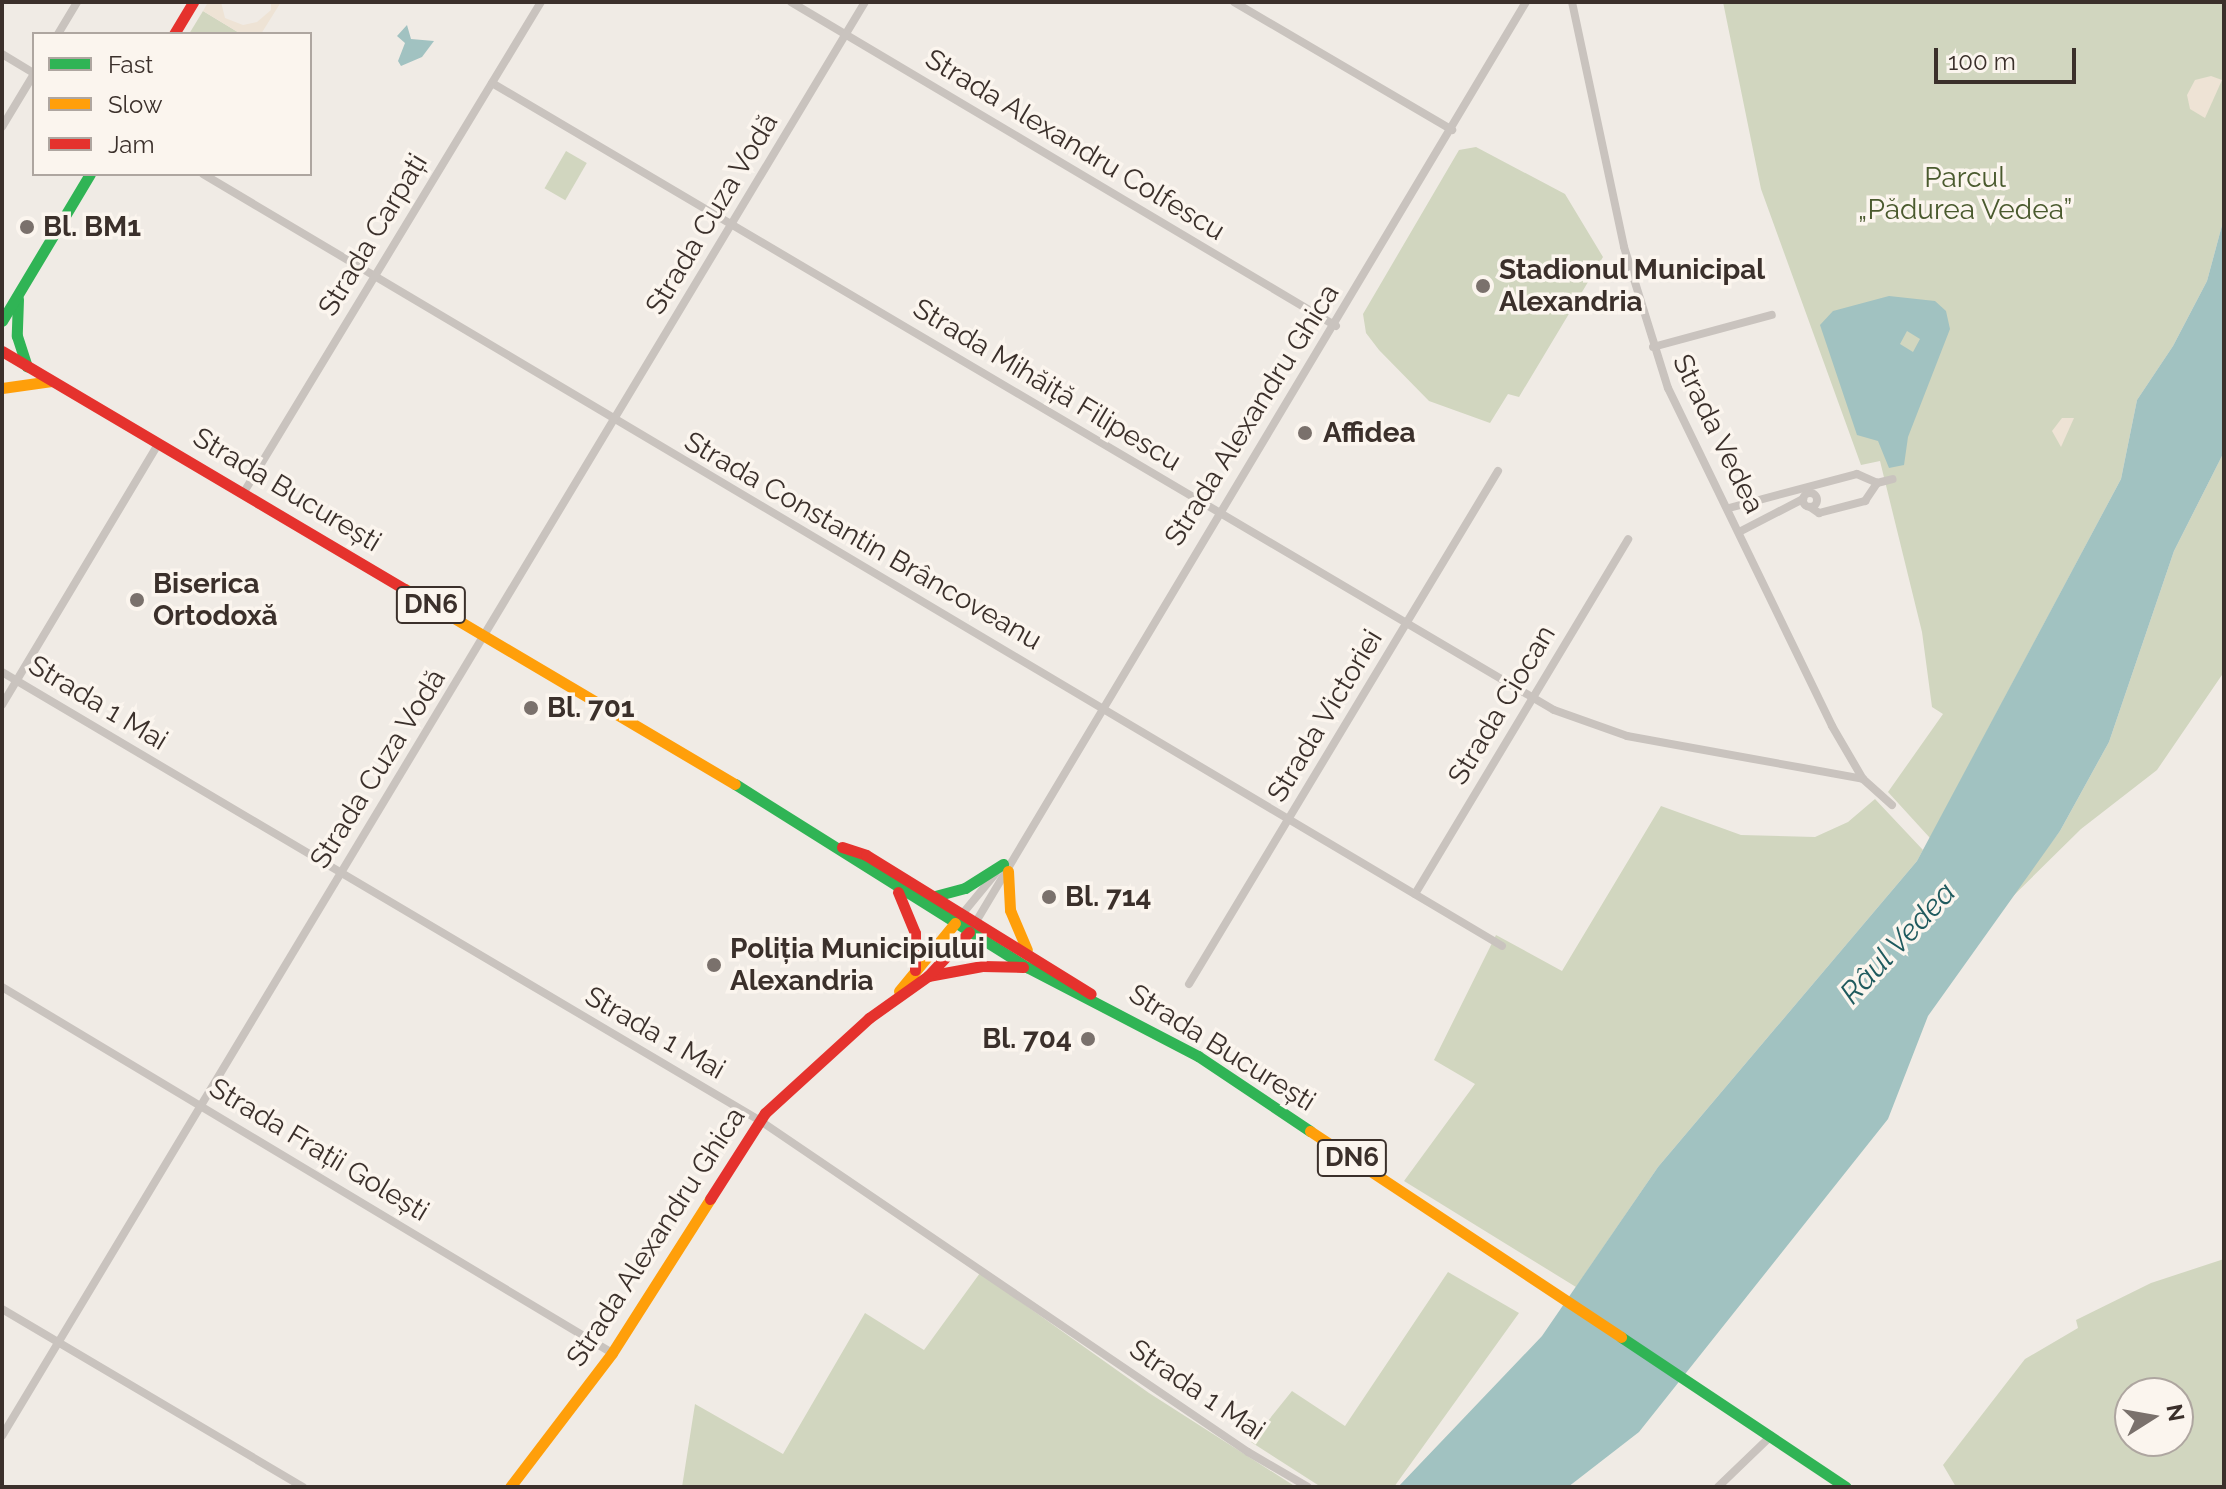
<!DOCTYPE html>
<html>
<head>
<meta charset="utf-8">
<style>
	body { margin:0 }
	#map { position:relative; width:2226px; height:1489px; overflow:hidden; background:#f0ebe5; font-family:Raleway,sans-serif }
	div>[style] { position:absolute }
	.green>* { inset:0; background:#d1d6bf; transform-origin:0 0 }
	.plaza>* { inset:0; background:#eee3d5 }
	.water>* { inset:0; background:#a1c2c1 }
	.street>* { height:8px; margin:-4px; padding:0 4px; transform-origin:4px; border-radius:4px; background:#c9c3be }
	.street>.ring { margin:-4px; padding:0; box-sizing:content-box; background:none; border:8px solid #c9c3be; border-radius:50% }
	.fast>* { height:11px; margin:-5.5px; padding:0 5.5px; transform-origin:5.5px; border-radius:5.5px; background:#30b455 }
	.slow>* { height:11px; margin:-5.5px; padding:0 5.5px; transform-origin:5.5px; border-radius:5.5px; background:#ff9f0a }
	.jam>* { height:11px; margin:-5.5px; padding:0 5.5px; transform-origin:5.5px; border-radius:5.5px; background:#e5322d }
	.dots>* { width:22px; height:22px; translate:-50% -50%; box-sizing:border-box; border:4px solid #fbf5ee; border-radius:50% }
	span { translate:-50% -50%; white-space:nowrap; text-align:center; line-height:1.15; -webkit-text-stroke:7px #fbf5ee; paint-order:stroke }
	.shield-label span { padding:2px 6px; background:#fbf5ee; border:2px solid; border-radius:6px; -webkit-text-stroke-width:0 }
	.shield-label { font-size:26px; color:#3b302b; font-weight:700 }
	.street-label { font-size:28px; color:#3b302b }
	.park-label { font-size:28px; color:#4a5a2e }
	.poi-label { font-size:28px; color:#3b302b; font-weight:700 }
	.left { translate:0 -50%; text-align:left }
	.right { translate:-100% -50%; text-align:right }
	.water-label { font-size:30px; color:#1f5a5e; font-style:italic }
	.frame { position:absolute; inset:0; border:4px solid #3b302b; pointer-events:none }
	.legend { position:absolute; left:32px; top:32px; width:280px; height:144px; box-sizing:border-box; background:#fbf5ee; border:2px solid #aea6a0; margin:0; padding:10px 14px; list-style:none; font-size:24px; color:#3b302b }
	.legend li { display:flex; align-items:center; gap:16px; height:40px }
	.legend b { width:40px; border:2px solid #aea6a0 }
	.north { position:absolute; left:2114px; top:1377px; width:80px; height:80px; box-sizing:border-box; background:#fbf5ee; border:2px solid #aea6a0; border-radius:50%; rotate:79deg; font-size:22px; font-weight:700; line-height:32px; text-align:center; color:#3b302b }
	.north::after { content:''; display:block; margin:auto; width:28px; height:36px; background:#7a716c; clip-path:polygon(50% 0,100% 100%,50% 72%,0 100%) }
	.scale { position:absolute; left:1934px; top:48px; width:142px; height:36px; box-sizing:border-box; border:4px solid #3b302b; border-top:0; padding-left:10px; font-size:24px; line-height:28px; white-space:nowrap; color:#3b302b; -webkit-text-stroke:6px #fbf5ee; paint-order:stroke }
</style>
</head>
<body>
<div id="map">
	<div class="green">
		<div style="clip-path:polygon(1723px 2px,2224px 2px,2224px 218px,2207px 281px,2173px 346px,2137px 400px,2121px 479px,1930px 838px,1888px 792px,1943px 714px,1932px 707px,1922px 632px,1880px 461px,1861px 465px,1761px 189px)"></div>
		<div style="clip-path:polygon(203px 11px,241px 34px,189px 34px)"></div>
		<div style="clip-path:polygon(1476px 147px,1565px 194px,1603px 257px,1519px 397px,1508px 394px,1490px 423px,1429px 401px,1379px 350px,1366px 333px,1363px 314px,1459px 150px)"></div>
		<div style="left:566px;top:151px;width:24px;height:43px;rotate:30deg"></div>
		<div style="clip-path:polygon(2224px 452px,2224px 672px,2157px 770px,2081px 829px,2005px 904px,2060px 831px,2109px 742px,2174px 551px)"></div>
		<div style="clip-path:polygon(1875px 799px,1923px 850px,1917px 861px,1658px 1167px,1576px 1287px,1404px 1181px,1475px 1084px,1434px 1060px,1496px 935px,1562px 971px,1661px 806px,1741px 835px,1815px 837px,1848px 822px)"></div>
		<div style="clip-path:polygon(evenodd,2224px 1259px,2224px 1487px,1956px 1487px,1943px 1465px,2025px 1359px,2078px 1328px,2076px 1320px,2151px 1283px,2224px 1259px,2130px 1393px,2178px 1393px,2178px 1441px,2130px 1441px,2130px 1393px)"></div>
		<div style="clip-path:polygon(1448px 1272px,1519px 1313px,1394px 1487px,1321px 1487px,1251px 1442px,1292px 1391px,1345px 1426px)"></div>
		<div style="clip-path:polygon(980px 1273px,1149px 1393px,1296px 1487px,682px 1487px,695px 1404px,783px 1454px,865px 1313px,924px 1350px)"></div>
	</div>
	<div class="plaza">
		<div style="clip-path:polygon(208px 2px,221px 2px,225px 18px,243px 25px,257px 22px,271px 10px,271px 2px,281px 2px,261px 34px,241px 34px,203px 11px)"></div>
		<div style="clip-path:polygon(2211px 76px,2222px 80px,2205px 118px,2190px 109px,2187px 95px,2195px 80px)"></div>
		<div style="clip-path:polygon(2062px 418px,2074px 418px,2061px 447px,2052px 431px)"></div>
	</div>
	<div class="water">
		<div style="clip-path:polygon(407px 25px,411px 39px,434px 41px,422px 57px,401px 66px,398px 61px,405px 43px,397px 36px)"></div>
		<div style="clip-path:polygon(2224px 218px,2224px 452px,2174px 551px,2109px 742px,2060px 831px,1928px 1016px,1888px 1119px,1639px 1432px,1568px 1487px,1398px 1487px,1542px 1336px,1658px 1167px,1917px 861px,2121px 479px,2137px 400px,2173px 346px,2207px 281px)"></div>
		<div style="clip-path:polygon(evenodd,1889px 296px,1935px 301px,1946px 311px,1950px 329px,1908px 437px,1904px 465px,1889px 468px,1878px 441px,1857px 435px,1820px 325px,1833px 311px,1889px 296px,1907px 331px,1920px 339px,1913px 352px,1900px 344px,1907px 331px)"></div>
	</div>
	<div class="street">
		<div style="left:791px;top:2px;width:634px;rotate:30.73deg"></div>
		<div style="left:1234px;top:2px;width:253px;rotate:30.4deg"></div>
		<div style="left:1572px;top:2px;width:250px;rotate:78deg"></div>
		<div style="left:1624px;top:247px;width:148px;rotate:72.7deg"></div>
		<div style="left:1668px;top:388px;width:376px;rotate:64.1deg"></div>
		<div style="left:1832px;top:726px;width:61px;rotate:59.7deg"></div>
		<div style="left:1863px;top:779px;width:39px;rotate:42deg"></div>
		<div style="left:58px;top:34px;width:37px;rotate:-59deg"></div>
		<div style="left:2px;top:54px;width:37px;rotate:31deg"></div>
		<div style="left:492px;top:83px;width:1233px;rotate:30.56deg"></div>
		<div style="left:1554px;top:710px;width:77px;rotate:19.6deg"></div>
		<div style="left:1627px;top:736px;width:240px;rotate:10.3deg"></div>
		<div style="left:2px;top:127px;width:62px;rotate:-58.9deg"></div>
		<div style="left:203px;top:174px;width:1511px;rotate:30.72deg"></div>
		<div style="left:1653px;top:347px;width:123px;rotate:-15.1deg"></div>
		<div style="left:244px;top:492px;width:573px;rotate:-58.78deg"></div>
		<div class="ring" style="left:1803px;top:493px;width:6px;height:6px"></div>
		<div style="left:1810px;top:507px;width:11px;rotate:34deg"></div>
		<div style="left:1819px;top:513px;width:48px;rotate:-14.6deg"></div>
		<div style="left:1865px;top:501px;width:22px;rotate:-56deg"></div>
		<div style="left:1729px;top:508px;width:132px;rotate:-14.9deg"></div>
		<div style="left:1857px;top:474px;width:22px;rotate:24deg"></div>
		<div style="left:1877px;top:483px;width:16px;rotate:-14deg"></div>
		<div style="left:1741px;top:531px;width:70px;rotate:-27.3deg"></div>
		<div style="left:2px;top:672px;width:880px;rotate:30.62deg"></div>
		<div style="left:759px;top:1120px;width:591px;rotate:34.17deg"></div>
		<div style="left:1248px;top:1452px;width:69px;rotate:30.3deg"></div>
		<div style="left:2px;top:705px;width:305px;rotate:-59.1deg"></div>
		<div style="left:1415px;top:894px;width:414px;rotate:-59deg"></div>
		<div style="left:959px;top:918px;width:58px;rotate:-50.6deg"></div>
		<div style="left:974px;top:925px;width:1075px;rotate:-59.12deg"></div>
		<div style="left:1189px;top:984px;width:599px;rotate:-58.94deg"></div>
		<div style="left:2px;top:987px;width:711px;rotate:30.96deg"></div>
		<div style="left:2px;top:1309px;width:350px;rotate:30.6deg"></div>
		<div style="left:2px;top:1436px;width:1674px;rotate:-58.96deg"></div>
		<div style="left:1718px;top:1487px;width:74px;rotate:-43.9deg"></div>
	</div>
	<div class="fast">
		<div style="left:18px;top:299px;width:37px;rotate:92deg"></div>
		<div style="left:17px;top:336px;width:32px;rotate:72deg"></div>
		<div style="left:2px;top:321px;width:171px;rotate:-59.1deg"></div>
		<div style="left:735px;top:784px;width:345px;rotate:32.1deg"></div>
		<div style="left:1027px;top:967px;width:193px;rotate:27.5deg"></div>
		<div style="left:1198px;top:1056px;width:135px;rotate:33.8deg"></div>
		<div style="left:935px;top:896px;width:31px;rotate:-15deg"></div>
		<div style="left:965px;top:888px;width:45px;rotate:-32.3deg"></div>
		<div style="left:1621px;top:1337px;width:270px;rotate:33.7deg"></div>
	</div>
	<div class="slow">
		<div style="left:2px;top:388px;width:50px;rotate:-8deg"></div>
		<div style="left:405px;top:589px;width:383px;rotate:30.6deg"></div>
		<div style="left:1008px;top:871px;width:39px;rotate:87deg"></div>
		<div style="left:1010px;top:910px;width:43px;rotate:67deg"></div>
		<div style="left:899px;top:991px;width:88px;rotate:-50.5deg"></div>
		<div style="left:1310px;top:1131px;width:373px;rotate:33.5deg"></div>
		<div style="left:510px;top:1487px;width:168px;rotate:-52.7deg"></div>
		<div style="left:612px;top:1353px;width:183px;rotate:-57.5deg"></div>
	</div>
	<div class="jam">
		<div style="left:174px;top:34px;width:37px;rotate:-59deg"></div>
		<div style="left:2px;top:351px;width:468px;rotate:30.6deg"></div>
		<div style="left:842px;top:847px;width:25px;rotate:18deg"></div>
		<div style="left:866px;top:855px;width:264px;rotate:31.7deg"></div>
		<div style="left:898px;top:892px;width:44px;rotate:67.5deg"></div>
		<div style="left:915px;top:933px;width:37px;rotate:90deg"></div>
		<div style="left:928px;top:976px;width:55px;rotate:-10.5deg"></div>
		<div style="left:982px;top:966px;width:41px;rotate:1.4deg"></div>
		<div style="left:710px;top:1199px;width:102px;rotate:-57.4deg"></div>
		<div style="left:765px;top:1113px;width:141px;rotate:-42.4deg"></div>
		<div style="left:869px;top:1018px;width:72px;rotate:-35.4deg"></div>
		<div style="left:928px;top:976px;width:60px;rotate:-47deg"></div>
	</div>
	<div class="dots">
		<div style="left:27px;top:227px;background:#7a716c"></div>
		<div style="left:1483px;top:286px;background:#7a716c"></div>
		<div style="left:1305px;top:433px;background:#7a716c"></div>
		<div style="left:137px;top:600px;background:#7a716c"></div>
		<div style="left:531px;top:708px;background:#7a716c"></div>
		<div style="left:1049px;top:897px;background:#7a716c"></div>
		<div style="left:714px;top:965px;background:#7a716c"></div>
		<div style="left:1088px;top:1039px;background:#7a716c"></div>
	</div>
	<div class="shield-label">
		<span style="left:431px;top:605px">DN6</span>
		<span style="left:1352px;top:1158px">DN6</span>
	</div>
	<div class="street-label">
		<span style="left:1075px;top:145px;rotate:31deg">Strada Alexandru Colfescu</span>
		<span style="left:712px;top:214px;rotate:-59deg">Strada Cuza Vodă</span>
		<span style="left:373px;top:235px;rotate:-59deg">Strada Carpați</span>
		<span style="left:1047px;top:385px;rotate:31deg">Strada Mihăiță Filipescu</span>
		<span style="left:1252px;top:415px;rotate:-58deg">Strada Alexandru Ghica</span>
		<span style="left:1718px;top:434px;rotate:64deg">Strada Vedea</span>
		<span style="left:287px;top:490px;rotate:31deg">Strada București</span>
		<span style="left:863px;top:541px;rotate:30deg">Strada Constantin Brâncoveanu</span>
		<span style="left:98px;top:703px;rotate:31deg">Strada 1 Mai</span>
		<span style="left:1502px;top:705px;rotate:-59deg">Strada Ciocan</span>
		<span style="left:1325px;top:716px;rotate:-59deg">Strada Victoriei</span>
		<span style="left:378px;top:769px;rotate:-58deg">Strada Cuza Vodă</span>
		<span style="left:655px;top:1033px;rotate:30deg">Strada 1 Mai</span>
		<span style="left:1222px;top:1048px;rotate:32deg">Strada București</span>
		<span style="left:319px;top:1150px;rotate:31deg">Strada Frații Golești</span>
		<span style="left:656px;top:1237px;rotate:-57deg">Strada Alexandru Ghica</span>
		<span style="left:1197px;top:1390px;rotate:34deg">Strada 1 Mai</span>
	</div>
	<div class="park-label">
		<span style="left:1965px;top:194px">Parcul<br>„Pădurea Vedea”</span>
	</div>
	<div class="poi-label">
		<span class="left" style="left:43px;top:227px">Bl. BM1</span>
		<span class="left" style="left:1499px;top:286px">Stadionul Municipal<br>Alexandria</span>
		<span class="left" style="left:1323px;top:433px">Affidea</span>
		<span class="left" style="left:153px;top:600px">Biserica<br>Ortodoxă</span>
		<span class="left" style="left:547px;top:708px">Bl. 701</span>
		<span class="left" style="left:1065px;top:897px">Bl. 714</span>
		<span class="left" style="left:730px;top:965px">Poliția Municipiului<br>Alexandria</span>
		<span class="right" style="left:1072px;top:1039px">Bl. 704</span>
	</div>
	<div class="water-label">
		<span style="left:1898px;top:943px;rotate:-47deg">Râul Vedea</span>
	</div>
	<div class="frame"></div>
	<ul class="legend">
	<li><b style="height:10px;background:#30b455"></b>Fast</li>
	<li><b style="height:10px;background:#ff9f0a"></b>Slow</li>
	<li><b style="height:10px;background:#e5322d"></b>Jam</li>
	</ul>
	<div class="north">N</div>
	<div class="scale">100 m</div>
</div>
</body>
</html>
